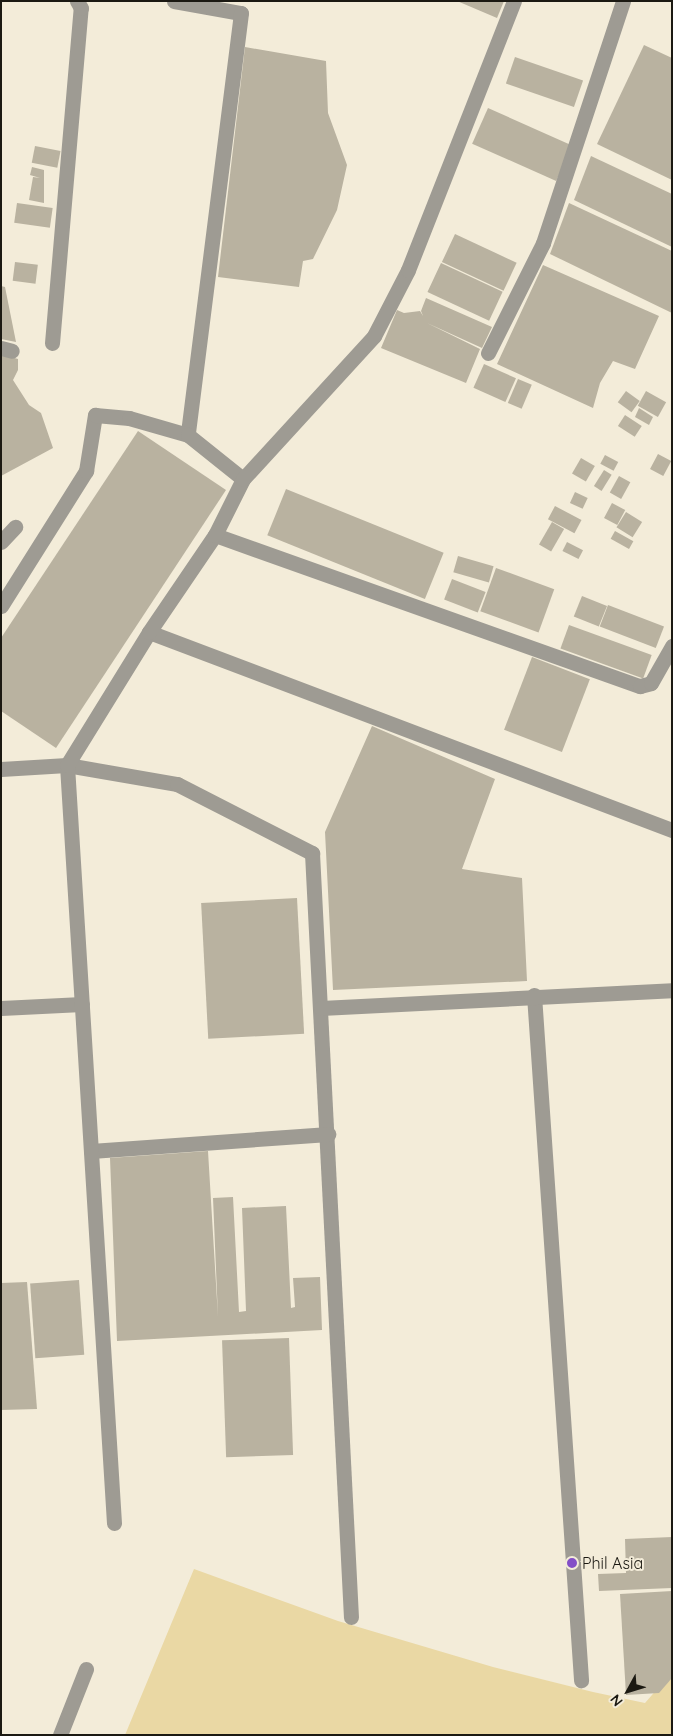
<!DOCTYPE html>
<html>
<head>
<meta charset="utf-8">
<style>
	body { margin:0 }
	#map { position:relative; width:673px; height:1736px; overflow:hidden; background:#f3ecd9; font-family:Quicksand,sans-serif }
	div>[style] { position:absolute }
	.green>* { inset:0; background:#ead8a4 }
	.building>* { inset:0; background:#b9b2a0; transform-origin:0 0 }
	.minor>* { height:15px; margin:-7.5px; padding:0 7.5px; transform-origin:7.5px; border-radius:7.5px; background:#9e9b93 }
	.dots>* { width:14px; height:14px; translate:-50% -50%; box-sizing:border-box; border:2px solid #f3ecd9; border-radius:50% }
	span { translate:-50% -50%; white-space:nowrap; text-align:center; line-height:1.15; -webkit-text-stroke:4px #f3ecd9; paint-order:stroke }
	.poi-label { font-size:16px; color:#1b1912 }
	.left { translate:0 -50%; text-align:left }
	.frame { position:absolute; inset:0; border:2px solid #1b1912; pointer-events:none }
	.north { position:absolute; left:603px; top:1666px; width:50px; height:50px; -webkit-text-stroke:4px #f3ecd9; paint-order:stroke; rotate:231deg; font-size:14px; font-weight:700; line-height:20px; text-align:center; color:#1b1912 }
	.north::after { content:''; display:block; margin:auto; width:18px; height:22px; background:#1b1912; clip-path:polygon(50% 0,100% 100%,50% 72%,0 100%) }
</style>
</head>
<body>
<div id="map">
	<div class="green">
		<div style="clip-path:polygon(194px 1569px,338px 1621px,493px 1667px,593px 1692px,645px 1703px,672px 1672px,672px 1735px,125px 1735px)"></div>
	</div>
	<div class="building">
		<div style="clip-path:polygon(457px 1px,504px 1px,497px 18px)"></div>
		<div style="clip-path:polygon(644px 45px,672px 58px,672px 180px,597px 144px)"></div>
		<div style="clip-path:polygon(245px 47px,326px 61px,328px 113px,347px 165px,337px 210px,313px 259px,303px 261px,299px 287px,218px 277px)"></div>
		<div style="left:515px;top:57px;width:72px;height:28px;rotate:19deg"></div>
		<div style="left:488px;top:108px;width:92px;height:39px;rotate:24deg"></div>
		<div style="left:35px;top:146px;width:26px;height:17px;rotate:11deg"></div>
		<div style="clip-path:polygon(591px 156px,672px 194px,672px 247px,574px 200px)"></div>
		<div style="clip-path:polygon(32px 167px,44px 170px,44px 203px,29px 200px,33px 177px,40px 178px,30px 175px)"></div>
		<div style="left:17px;top:203px;width:36px;height:20px;rotate:8deg"></div>
		<div style="clip-path:polygon(569px 203px,672px 251px,672px 313px,550px 254px)"></div>
		<div style="left:455px;top:234px;width:68px;height:31px;rotate:25deg"></div>
		<div style="left:15px;top:262px;width:23px;height:19px;rotate:7deg"></div>
		<div style="left:441px;top:263px;width:68px;height:32px;rotate:25deg"></div>
		<div style="clip-path:polygon(543px 265px,659px 316px,635px 369px,613px 361px,600px 383px,593px 408px,497px 364px)"></div>
		<div style="clip-path:polygon(1px 286px,5px 287px,16px 342px,1px 339px)"></div>
		<div style="clip-path:polygon(426px 298px,492px 327px,482px 348px,427px 323px,480px 349px,466px 383px,381px 348px,397px 310px,404px 313px,420px 311px,423px 316px,421px 311px)"></div>
		<div style="clip-path:polygon(1px 354px,18px 359px,18px 370px,13px 380px,29px 405px,41px 413px,53px 448px,1px 476px)"></div>
		<div style="left:484px;top:364px;width:35px;height:26px;rotate:24deg"></div>
		<div style="left:518px;top:379px;width:15px;height:26px;rotate:23deg"></div>
		<div style="left:626px;top:391px;width:17px;height:14px;rotate:36deg"></div>
		<div style="left:646px;top:391px;width:23px;height:17px;rotate:29deg"></div>
		<div style="clip-path:polygon(639px 408px,653px 417px,649px 425px,635px 417px)"></div>
		<div style="left:625px;top:415px;width:20px;height:13px;rotate:33deg"></div>
		<div style="clip-path:polygon(138px 431px,226px 490px,56px 748px,1px 711px,1px 638px)"></div>
		<div style="left:658px;top:454px;width:15px;height:17px;rotate:28deg"></div>
		<div style="left:605px;top:455px;width:15px;height:10px;rotate:28deg"></div>
		<div style="left:581px;top:458px;width:16px;height:18px;rotate:30deg"></div>
		<div style="left:604px;top:470px;width:9px;height:19px;rotate:32deg"></div>
		<div style="left:619px;top:476px;width:13px;height:19px;rotate:29deg"></div>
		<div style="left:286px;top:489px;width:170px;height:50px;rotate:22deg"></div>
		<div style="left:575px;top:492px;width:14px;height:12px;rotate:25deg"></div>
		<div style="left:612px;top:503px;width:15px;height:17px;rotate:28deg"></div>
		<div style="left:555px;top:506px;width:30px;height:15px;rotate:28deg"></div>
		<div style="left:626px;top:512px;width:19px;height:18px;rotate:32deg"></div>
		<div style="left:552px;top:522px;width:14px;height:26px;rotate:30deg"></div>
		<div style="left:615px;top:531px;width:21px;height:9px;rotate:29deg"></div>
		<div style="left:567px;top:542px;width:18px;height:10px;rotate:27deg"></div>
		<div style="left:458px;top:556px;width:37px;height:17px;rotate:16deg"></div>
		<div style="left:496px;top:568px;width:62px;height:46px;rotate:20deg"></div>
		<div style="left:452px;top:579px;width:36px;height:22px;rotate:21deg"></div>
		<div style="left:582px;top:596px;width:27px;height:22px;rotate:22deg"></div>
		<div style="left:608px;top:605px;width:60px;height:23px;rotate:21deg"></div>
		<div style="left:569px;top:625px;width:88px;height:25px;rotate:20deg"></div>
		<div style="left:532px;top:657px;width:62px;height:78px;rotate:21deg"></div>
		<div style="clip-path:polygon(372px 726px,495px 779px,462px 869px,522px 878px,527px 981px,333px 990px,325px 832px)"></div>
		<div style="left:297px;top:898px;width:136px;height:96px;rotate:87deg"></div>
		<div style="clip-path:polygon(208px 1151px,218px 1317px,213px 1198px,233px 1197px,239px 1312px,246px 1311px,242px 1208px,286px 1206px,291px 1308px,295px 1307px,293px 1278px,320px 1277px,322px 1330px,117px 1341px,110px 1158px)"></div>
		<div style="left:79px;top:1280px;width:75px;height:49px;rotate:86deg"></div>
		<div style="clip-path:polygon(27px 1282px,37px 1409px,1px 1410px,1px 1283px)"></div>
		<div style="left:289px;top:1338px;width:117px;height:67px;rotate:88deg"></div>
		<div style="clip-path:polygon(672px 1537px,672px 1588px,599px 1591px,598px 1574px,626px 1573px,625px 1539px)"></div>
		<div style="clip-path:polygon(672px 1591px,672px 1678px,659px 1693px,626px 1695px,620px 1594px)"></div>
	</div>
	<div class="minor">
		<div style="left:174px;top:1px;width:68px;rotate:10.2deg"></div>
		<div style="left:241px;top:13px;width:425px;rotate:97.2deg"></div>
		<div style="left:52px;top:343px;width:336px;rotate:-85.1deg"></div>
		<div style="left:81px;top:8px;width:8px;rotate:-120deg"></div>
		<div style="left:1px;top:348px;width:11px;rotate:15deg"></div>
		<div style="left:488px;top:353px;width:123px;rotate:-63.4deg"></div>
		<div style="left:543px;top:243px;width:255px;rotate:-71.7deg"></div>
		<div style="left:215px;top:535px;width:451px;rotate:19.6deg"></div>
		<div style="left:640px;top:686px;width:11px;rotate:-15deg"></div>
		<div style="left:651px;top:683px;width:43px;rotate:-60.4deg"></div>
		<div style="left:1px;top:542px;width:21px;rotate:-47deg"></div>
		<div style="left:1px;top:606px;width:160px;rotate:-57.8deg"></div>
		<div style="left:86px;top:471px;width:57px;rotate:-80.9deg"></div>
		<div style="left:95px;top:415px;width:34px;rotate:5deg"></div>
		<div style="left:129px;top:418px;width:61px;rotate:16.1deg"></div>
		<div style="left:188px;top:435px;width:70px;rotate:38.7deg"></div>
		<div style="left:149px;top:632px;width:559px;rotate:20.74deg"></div>
		<div style="left:1px;top:769px;width:66px;rotate:-3.5deg"></div>
		<div style="left:67px;top:765px;width:112px;rotate:9.8deg"></div>
		<div style="left:177px;top:784px;width:152px;rotate:27.1deg"></div>
		<div style="left:312px;top:853px;width:765px;rotate:87.08deg"></div>
		<div style="left:534px;top:995px;width:687px;rotate:86.07deg"></div>
		<div style="left:1px;top:1008px;width:81px;rotate:-2.8deg"></div>
		<div style="left:321px;top:1008px;width:351px;rotate:-2.9deg"></div>
		<div style="left:91px;top:1151px;width:238px;rotate:-4.1deg"></div>
		<div style="left:114px;top:1523px;width:759px;rotate:-93.55deg"></div>
		<div style="left:67px;top:765px;width:156px;rotate:-58.3deg"></div>
		<div style="left:149px;top:632px;width:117px;rotate:-55.8deg"></div>
		<div style="left:215px;top:535px;width:63px;rotate:-63.4deg"></div>
		<div style="left:243px;top:479px;width:194px;rotate:-47.5deg"></div>
		<div style="left:374px;top:336px;width:74px;rotate:-62.7deg"></div>
		<div style="left:408px;top:270px;width:289px;rotate:-68.5deg"></div>
		<div style="left:60px;top:1735px;width:71px;rotate:-68.5deg"></div>
	</div>
	<div class="dots">
		<div style="left:572px;top:1563px;background:#834fc7"></div>
	</div>
	<div class="poi-label">
		<span class="left" style="left:582px;top:1563px">Phil Asia</span>
	</div>
	<div class="frame"></div>
	<div class="north">N</div>
</div>
</body>
</html>
